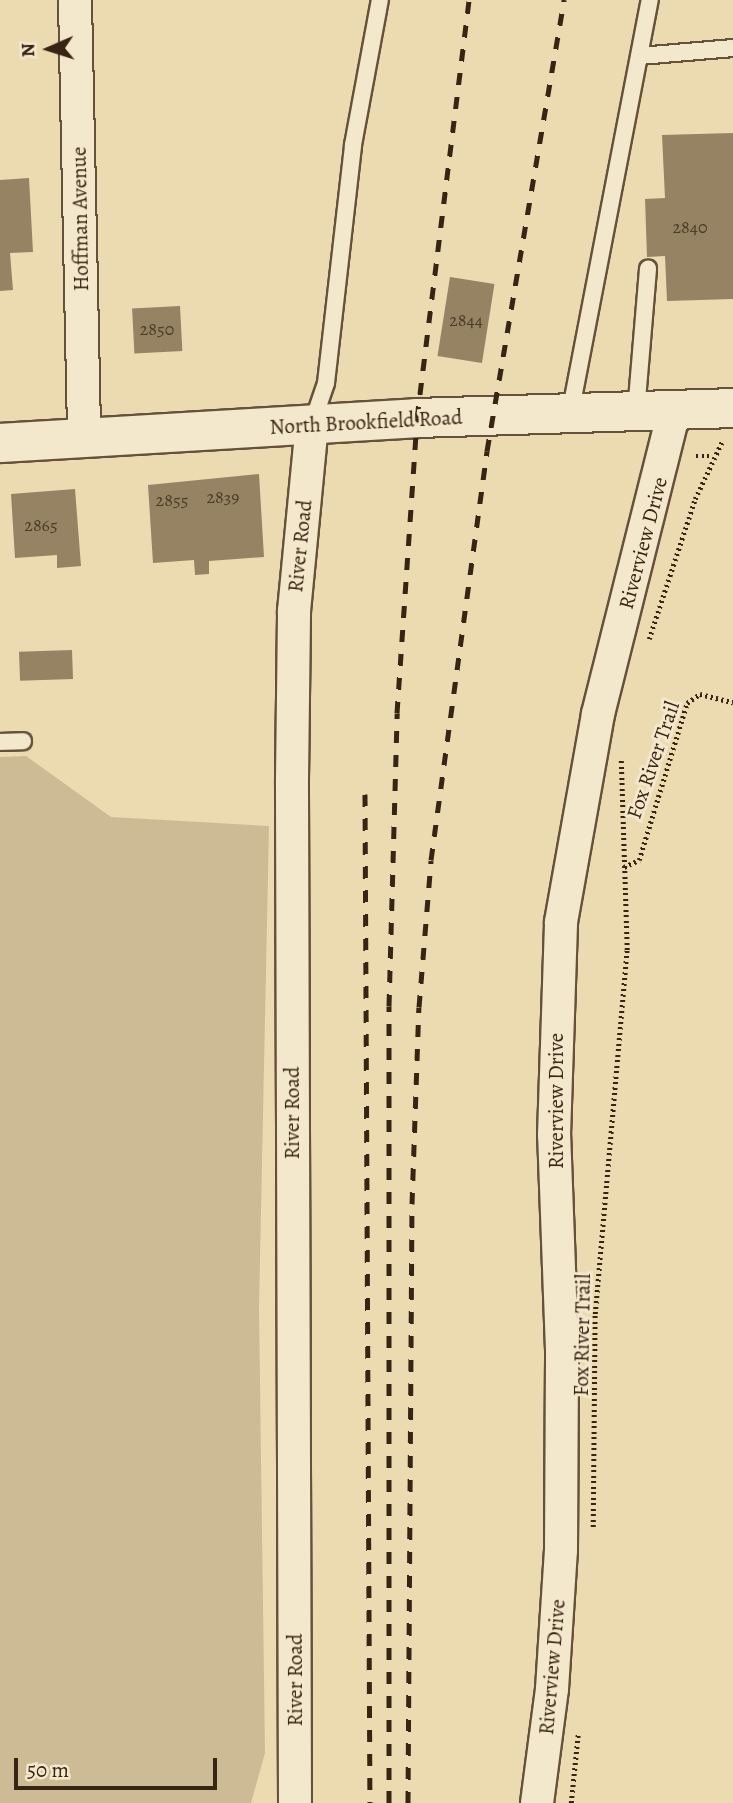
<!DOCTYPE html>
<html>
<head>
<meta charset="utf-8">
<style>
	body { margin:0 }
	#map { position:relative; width:733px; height:1803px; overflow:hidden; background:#ecdab0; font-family:Alegreya,serif }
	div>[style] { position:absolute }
	.green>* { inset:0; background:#cdbb95 }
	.building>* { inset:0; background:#958364; transform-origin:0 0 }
	.path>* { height:4.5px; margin-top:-2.25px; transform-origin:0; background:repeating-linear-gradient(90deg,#372412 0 2px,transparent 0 5.5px) }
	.roads { filter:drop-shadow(2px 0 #64523a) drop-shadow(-2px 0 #64523a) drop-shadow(0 2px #64523a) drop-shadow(0 -2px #64523a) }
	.service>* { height:16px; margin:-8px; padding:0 8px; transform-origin:8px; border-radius:8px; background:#f3e7cc }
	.minor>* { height:32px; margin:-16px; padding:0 16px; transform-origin:16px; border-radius:16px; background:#f3e7cc }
	.tertiary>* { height:38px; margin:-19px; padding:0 19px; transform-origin:19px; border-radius:19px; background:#f3e7cc }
	.rail>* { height:5px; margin-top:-2.5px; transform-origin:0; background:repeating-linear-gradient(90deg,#372412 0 12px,transparent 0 24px) }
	span { translate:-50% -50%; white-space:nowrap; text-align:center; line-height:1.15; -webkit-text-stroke:6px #f3e7cc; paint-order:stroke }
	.number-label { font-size:18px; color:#4e3c26 }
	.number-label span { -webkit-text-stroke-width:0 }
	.street-label { font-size:21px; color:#372412 }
	.north { position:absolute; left:14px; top:14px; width:70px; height:70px; -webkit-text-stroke:5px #f3e7cc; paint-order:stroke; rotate:267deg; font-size:19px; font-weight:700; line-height:28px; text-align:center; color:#372412 }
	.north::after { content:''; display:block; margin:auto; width:24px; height:32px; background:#372412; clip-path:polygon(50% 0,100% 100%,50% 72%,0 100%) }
	.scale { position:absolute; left:14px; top:1758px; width:203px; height:32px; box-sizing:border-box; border:4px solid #372412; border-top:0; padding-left:9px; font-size:21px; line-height:24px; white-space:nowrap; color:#372412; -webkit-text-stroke:5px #f3e7cc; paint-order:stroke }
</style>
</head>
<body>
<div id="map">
	<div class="green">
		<div style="clip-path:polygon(26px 756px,111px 817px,269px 826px,259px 1308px,265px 1753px,251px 1803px,0 1803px,0 757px)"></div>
	</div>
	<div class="building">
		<div style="clip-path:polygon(733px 133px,733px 299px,667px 301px,665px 256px,647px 257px,645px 199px,665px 198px,662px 135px)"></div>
		<div style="clip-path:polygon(29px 178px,33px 252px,10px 253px,13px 290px,0 291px,0 180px)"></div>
		<div style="left:450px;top:277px;width:45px;height:80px;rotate:9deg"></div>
		<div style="left:180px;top:306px;width:45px;height:48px;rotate:87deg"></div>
		<div style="clip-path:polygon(259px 474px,264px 557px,209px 561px,209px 574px,195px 575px,194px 560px,153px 563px,148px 485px)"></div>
		<div style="clip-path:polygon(75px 489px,81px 566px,57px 568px,57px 555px,15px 558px,11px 494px)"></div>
		<div style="left:72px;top:650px;width:29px;height:53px;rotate:88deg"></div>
	</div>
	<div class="path">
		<div style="left:696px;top:456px;width:16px"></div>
		<div style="left:649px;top:639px;width:147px;rotate:-71.8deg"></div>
		<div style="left:695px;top:499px;width:63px;rotate:-64.7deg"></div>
		<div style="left:624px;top:867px;width:17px;rotate:-25deg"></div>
		<div style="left:639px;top:860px;width:164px;rotate:-73deg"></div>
		<div style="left:687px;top:703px;width:16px;rotate:-35deg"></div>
		<div style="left:700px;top:694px;width:34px;rotate:14deg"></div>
		<div style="left:593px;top:1527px;width:213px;rotate:-89.5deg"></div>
		<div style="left:595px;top:1314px;width:365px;rotate:-85deg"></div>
		<div style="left:627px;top:950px;width:190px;rotate:-91.8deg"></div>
		<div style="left:571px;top:1803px;width:69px;rotate:-84.2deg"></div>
	</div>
	<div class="roads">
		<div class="service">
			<div style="left:640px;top:56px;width:93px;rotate:-4.9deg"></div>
			<div style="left:636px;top:412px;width:144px;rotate:-85.2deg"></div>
			<div style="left:570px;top:414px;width:422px;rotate:-79.1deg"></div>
			<div style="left:312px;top:424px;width:43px;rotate:-71.1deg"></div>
			<div style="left:326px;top:383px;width:240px;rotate:-83.5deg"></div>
			<div style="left:353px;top:145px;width:147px;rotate:-79.5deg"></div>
			<div style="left:0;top:742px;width:23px;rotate:-2deg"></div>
		</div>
		<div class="minor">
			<div style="left:75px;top:0;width:438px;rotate:88.8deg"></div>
			<div style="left:295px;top:1803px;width:1024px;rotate:-90.17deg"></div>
			<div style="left:292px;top:779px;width:168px;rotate:-89.3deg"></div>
			<div style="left:294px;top:611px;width:188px;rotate:-84.5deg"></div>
			<div style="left:537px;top:1803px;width:115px;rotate:-82.5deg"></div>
			<div style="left:552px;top:1689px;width:139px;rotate:-86.3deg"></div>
			<div style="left:561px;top:1550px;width:200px;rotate:-89.7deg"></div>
			<div style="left:562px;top:1350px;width:215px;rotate:-92.1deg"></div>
			<div style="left:554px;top:1135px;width:213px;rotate:-88.1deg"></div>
			<div style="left:561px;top:922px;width:211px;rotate:-79.9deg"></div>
			<div style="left:598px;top:714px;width:312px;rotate:-75.9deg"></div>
		</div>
		<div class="tertiary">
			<div style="left:0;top:443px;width:418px;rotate:-3.4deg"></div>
			<div style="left:417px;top:418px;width:316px;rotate:-1.8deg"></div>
		</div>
	</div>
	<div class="rail">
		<div style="left:365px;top:794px;width:1009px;rotate:89.72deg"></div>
		<div style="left:389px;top:1803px;width:797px;rotate:-90deg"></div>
		<div style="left:389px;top:1006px;width:293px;rotate:-88.4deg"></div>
		<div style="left:397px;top:713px;width:296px;rotate:-86.1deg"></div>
		<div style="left:417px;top:418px;width:421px;rotate:-82.9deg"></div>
		<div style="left:408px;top:1803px;width:599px;rotate:-89.62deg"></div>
		<div style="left:412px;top:1204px;width:197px;rotate:-88deg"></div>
		<div style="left:419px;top:1007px;width:147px;rotate:-85.3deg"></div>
		<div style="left:431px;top:860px;width:413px;rotate:-82.2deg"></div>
		<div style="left:487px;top:451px;width:458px;rotate:-80.3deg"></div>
	</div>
	<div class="number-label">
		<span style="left:690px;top:227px">2840</span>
		<span style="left:466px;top:320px">2844</span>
		<span style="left:157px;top:329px">2850</span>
		<span style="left:223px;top:497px">2839</span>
		<span style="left:172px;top:500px">2855</span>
		<span style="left:41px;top:525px">2865</span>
	</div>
	<div class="street-label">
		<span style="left:80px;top:219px;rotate:-91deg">Hoffman Avenue</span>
		<span style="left:366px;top:422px;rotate:-3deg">North Brookfield Road</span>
		<span style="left:643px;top:543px;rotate:-75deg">Riverview Drive</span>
		<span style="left:300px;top:546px;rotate:-84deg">River Road</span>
		<span style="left:653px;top:760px;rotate:-71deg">Fox River Trail</span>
		<span style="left:556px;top:1101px;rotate:-90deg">Riverview Drive</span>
		<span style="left:292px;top:1113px;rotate:-90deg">River Road</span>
		<span style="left:582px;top:1335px;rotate:-89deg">Fox River Trail</span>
		<span style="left:552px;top:1667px;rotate:-85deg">Riverview Drive</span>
		<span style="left:295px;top:1680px;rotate:-90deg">River Road</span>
	</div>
	<div class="north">N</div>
	<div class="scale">50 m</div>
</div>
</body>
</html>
